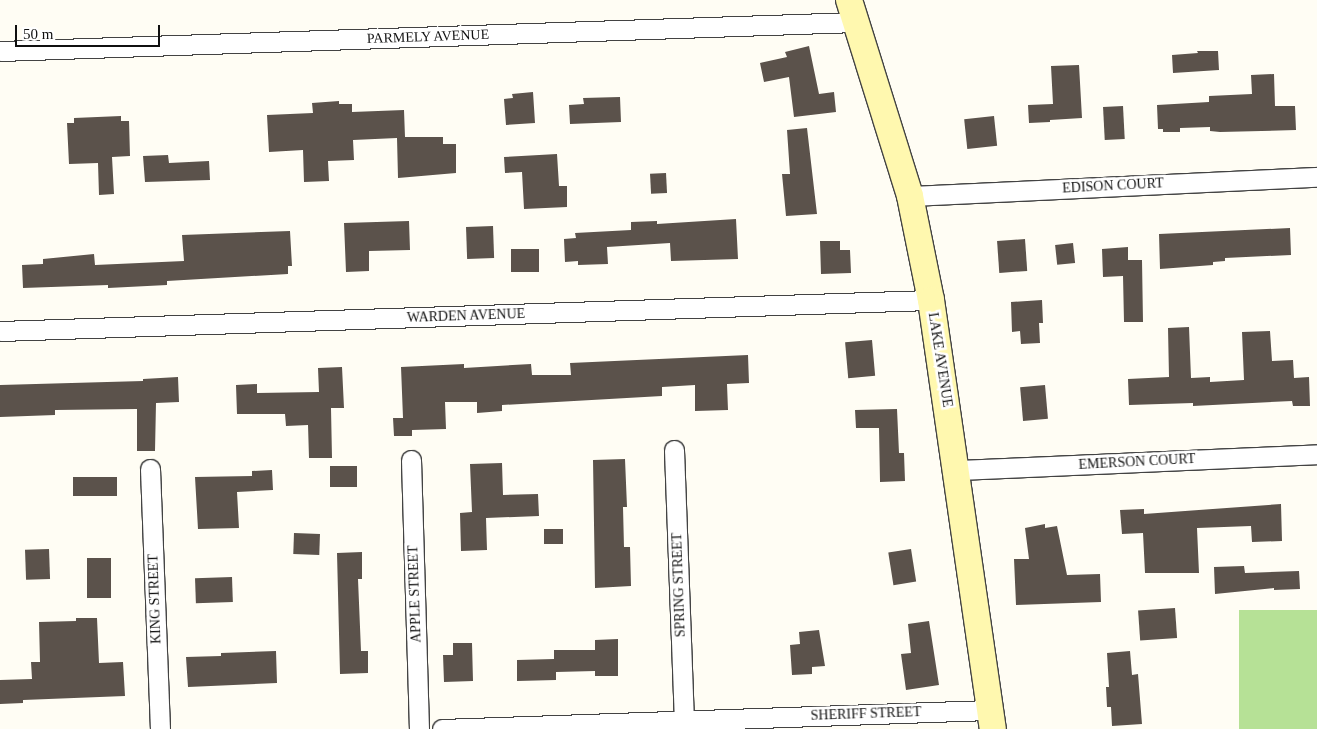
<!DOCTYPE html>
<html>
<head>
<meta charset="utf-8">
<style>
	body { margin:0 }
	#map { position:relative; width:1317px; height:729px; overflow:hidden; background:#fffdf4; font-family:"Times New Roman",serif }
	div>[style] { position:absolute }
	.forest>* { inset:0; background:#b6e196; transform-origin:0 0 }
	.building>* { inset:0; background:#5b524b; transform-origin:0 0 }
	.roads { filter:drop-shadow(1px 0 #434343) drop-shadow(-1px 0 #434343) drop-shadow(0 1px #434343) drop-shadow(0 -1px #434343) }
	.street>* { height:19px; margin:-9.5px; padding:0 9.5px; transform-origin:9.5px; border-radius:9.5px; background:#fff }
	.secondary>* { height:26px; margin:-13px; padding:0 13px; transform-origin:13px; border-radius:13px; background:#fff8af }
	span { translate:-50% -50%; white-space:nowrap; text-align:center; line-height:1.15; -webkit-text-stroke:5px #fff; paint-order:stroke }
	.street-label { font-size:14px; color:#101010 }
	.scale { position:absolute; left:15px; top:25px; width:145px; height:22px; box-sizing:border-box; border:2px solid #101010; border-top:0; padding-left:6px; font-size:15px; line-height:18px; white-space:nowrap; color:#101010; -webkit-text-stroke:4px #fff; paint-order:stroke }
</style>
</head>
<body>
<div id="map">
	<div class="forest">
		<div style="left:1317px;top:610px;width:119px;height:78px;rotate:90deg"></div>
	</div>
	<div class="building">
		<div style="clip-path:polygon(809px 46px,819px 94px,834px 92px,836px 112px,794px 117px,789px 77px,764px 82px,760px 63px,787px 57px,785px 52px)"></div>
		<div style="clip-path:polygon(1197px 51px,1218px 51px,1219px 70px,1173px 73px,1172px 55px,1198px 53px)"></div>
		<div style="clip-path:polygon(1079px 65px,1082px 118px,1050px 120px,1050px 122px,1029px 123px,1028px 105px,1053px 104px,1051px 66px)"></div>
		<div style="clip-path:polygon(1274px 74px,1275px 106px,1295px 106px,1296px 130px,1220px 132px,1210px 131px,1210px 127px,1180px 128px,1180px 132px,1163px 132px,1163px 129px,1158px 129px,1157px 105px,1209px 102px,1209px 96px,1252px 94px,1251px 75px)"></div>
		<div style="clip-path:polygon(533px 92px,535px 123px,506px 125px,504px 99px,513px 98px,512px 94px)"></div>
		<div style="clip-path:polygon(620px 97px,621px 122px,570px 124px,569px 105px,584px 104px,583px 98px)"></div>
		<div style="clip-path:polygon(339px 101px,339px 104px,352px 104px,352px 112px,404px 110px,405px 137px,443px 137px,443px 144px,456px 144px,456px 173px,398px 178px,397px 138px,353px 140px,354px 160px,328px 161px,329px 181px,304px 182px,303px 150px,269px 152px,267px 115px,313px 113px,312px 103px)"></div>
		<div style="left:1123px;top:106px;width:33px;height:20px;rotate:87deg"></div>
		<div style="clip-path:polygon(121px 116px,121px 121px,129px 121px,130px 156px,112px 157px,114px 194px,99px 195px,98px 163px,69px 164px,67px 123px,74px 123px,74px 118px)"></div>
		<div style="left:994px;top:116px;width:30px;height:30px;rotate:84deg"></div>
		<div style="clip-path:polygon(807px 128px,817px 214px,786px 216px,782px 174px,790px 174px,787px 130px)"></div>
		<div style="clip-path:polygon(557px 154px,559px 186px,567px 186px,567px 207px,524px 209px,522px 172px,505px 173px,504px 157px)"></div>
		<div style="clip-path:polygon(168px 155px,169px 163px,209px 161px,210px 180px,145px 182px,143px 156px)"></div>
		<div style="left:666px;top:173px;width:20px;height:16px;rotate:87deg"></div>
		<div style="clip-path:polygon(736px 219px,738px 259px,671px 261px,670px 243px,607px 247px,608px 264px,578px 265px,578px 261px,565px 262px,564px 239px,576px 238px,575px 233px,631px 230px,631px 222px,657px 221px,657px 224px)"></div>
		<div style="clip-path:polygon(409px 221px,410px 250px,369px 251px,369px 271px,346px 272px,344px 223px)"></div>
		<div style="left:493px;top:226px;width:32px;height:27px;rotate:88deg"></div>
		<div style="clip-path:polygon(1290px 228px,1291px 255px,1225px 258px,1225px 261px,1213px 262px,1213px 265px,1160px 269px,1159px 234px)"></div>
		<div style="clip-path:polygon(290px 231px,292px 266px,288px 266px,288px 274px,167px 281px,167px 285px,108px 288px,108px 285px,23px 288px,22px 265px,43px 264px,43px 259px,94px 254px,95px 265px,184px 261px,182px 235px)"></div>
		<div style="left:1025px;top:239px;width:32px;height:28px;rotate:86deg"></div>
		<div style="clip-path:polygon(820px 241px,840px 241px,840px 250px,850px 250px,851px 273px,821px 274px)"></div>
		<div style="left:1073px;top:243px;width:20px;height:18px;rotate:84deg"></div>
		<div style="clip-path:polygon(1128px 247px,1128px 260px,1142px 260px,1143px 322px,1124px 322px,1123px 276px,1103px 277px,1102px 249px)"></div>
		<div style="left:511px;top:249px;width:28px;height:23px"></div>
		<div style="clip-path:polygon(1042px 300px,1043px 323px,1039px 323px,1040px 343px,1021px 344px,1020px 331px,1012px 332px,1011px 302px)"></div>
		<div style="clip-path:polygon(1189px 327px,1191px 378px,1210px 377px,1210px 382px,1244px 380px,1242px 332px,1270px 331px,1272px 361px,1293px 360px,1294px 378px,1309px 377px,1310px 406px,1293px 406px,1292px 401px,1193px 406px,1193px 403px,1129px 405px,1128px 379px,1169px 377px,1168px 328px)"></div>
		<div style="left:872px;top:340px;width:36px;height:27px;rotate:85deg"></div>
		<div style="clip-path:polygon(748px 355px,749px 383px,727px 384px,728px 410px,695px 411px,695px 385px,662px 387px,662px 396px,502px 405px,502px 411px,477px 413px,477px 402px,445px 402px,446px 429px,412px 430px,412px 436px,394px 436px,393px 418px,403px 418px,401px 367px,464px 364px,464px 368px,531px 364px,532px 375px,571px 375px,570px 363px)"></div>
		<div style="clip-path:polygon(342px 367px,344px 408px,331px 408px,332px 458px,309px 458px,308px 425px,286px 426px,285px 414px,237px 414px,236px 385px,257px 384px,257px 393px,319px 392px,318px 368px)"></div>
		<div style="clip-path:polygon(178px 377px,179px 402px,156px 403px,155px 451px,137px 451px,137px 409px,55px 410px,55px 415px,0 417px,0 385px,143px 381px,143px 379px)"></div>
		<div style="left:1045px;top:385px;width:34px;height:25px;rotate:85deg"></div>
		<div style="clip-path:polygon(897px 409px,899px 453px,904px 453px,905px 481px,880px 482px,879px 428px,856px 428px,855px 410px)"></div>
		<div style="clip-path:polygon(625px 459px,627px 507px,623px 507px,624px 547px,630px 547px,631px 586px,595px 588px,593px 460px)"></div>
		<div style="clip-path:polygon(502px 463px,503px 495px,538px 494px,539px 516px,486px 518px,487px 550px,461px 551px,460px 513px,472px 512px,470px 464px)"></div>
		<div style="left:330px;top:466px;width:27px;height:21px"></div>
		<div style="clip-path:polygon(272px 470px,273px 490px,237px 492px,239px 528px,198px 529px,195px 477px,252px 476px,252px 471px)"></div>
		<div style="left:117px;top:477px;width:19px;height:44px;rotate:90deg"></div>
		<div style="clip-path:polygon(1281px 504px,1282px 541px,1252px 542px,1251px 526px,1197px 528px,1199px 573px,1145px 573px,1143px 533px,1122px 534px,1120px 510px,1144px 509px,1144px 514px)"></div>
		<div style="clip-path:polygon(1045px 524px,1045px 528px,1057px 526px,1067px 575px,1100px 574px,1101px 602px,1016px 605px,1014px 559px,1029px 559px,1025px 528px)"></div>
		<div style="left:544px;top:529px;width:19px;height:15px"></div>
		<div style="left:294px;top:533px;width:26px;height:21px;rotate:2deg"></div>
		<div style="left:49px;top:549px;width:30px;height:24px;rotate:88deg"></div>
		<div style="left:911px;top:549px;width:33px;height:23px;rotate:81deg"></div>
		<div style="clip-path:polygon(362px 552px,362px 579px,358px 579px,361px 651px,368px 651px,368px 673px,340px 674px,337px 553px)"></div>
		<div style="left:87px;top:558px;width:24px;height:40px"></div>
		<div style="clip-path:polygon(1244px 566px,1245px 573px,1299px 571px,1300px 589px,1274px 590px,1274px 588px,1215px 594px,1214px 567px)"></div>
		<div style="left:232px;top:577px;width:25px;height:37px;rotate:88deg"></div>
		<div style="left:1175px;top:608px;width:30px;height:37px;rotate:86deg"></div>
		<div style="clip-path:polygon(76px 618px,97px 618px,99px 663px,123px 662px,125px 696px,23px 700px,23px 703px,0 704px,0 680px,32px 679px,31px 662px,40px 662px,39px 622px,76px 621px)"></div>
		<div style="clip-path:polygon(929px 621px,939px 685px,906px 690px,901px 654px,911px 653px,908px 624px)"></div>
		<div style="clip-path:polygon(819px 630px,825px 666px,812px 667px,812px 674px,792px 675px,790px 645px,800px 644px,799px 632px)"></div>
		<div style="clip-path:polygon(618px 639px,618px 676px,595px 676px,595px 671px,556px 672px,556px 680px,517px 681px,517px 660px,554px 659px,554px 650px,595px 650px,595px 640px)"></div>
		<div style="clip-path:polygon(453px 643px,472px 643px,473px 681px,444px 682px,443px 655px,453px 655px)"></div>
		<div style="clip-path:polygon(276px 651px,277px 683px,188px 687px,186px 657px,221px 656px,221px 653px)"></div>
		<div style="clip-path:polygon(1130px 651px,1132px 675px,1138px 674px,1142px 724px,1112px 726px,1111px 707px,1107px 707px,1106px 687px,1109px 687px,1107px 653px)"></div>
	</div>
	<div class="roads">
		<div class="street">
			<div style="left:0;top:51px;width:856px;rotate:-1.94deg"></div>
			<div style="left:910px;top:196px;width:407px;rotate:-2.7deg"></div>
			<div style="left:0;top:331px;width:932px;rotate:-1.91deg"></div>
			<div style="left:674px;top:450px;width:271px;rotate:87.9deg"></div>
			<div style="left:411px;top:460px;width:269px;rotate:88.3deg"></div>
			<div style="left:150px;top:469px;width:260px;rotate:87.8deg"></div>
			<div style="left:957px;top:470px;width:360px;rotate:-2.5deg"></div>
			<div style="left:442px;top:729px;width:548px;rotate:-1.99deg"></div>
		</div>
		<div class="secondary">
			<div style="left:849px;top:0;width:205px;rotate:72.7deg"></div>
			<div style="left:910px;top:196px;width:106px;rotate:78.6deg"></div>
			<div style="left:931px;top:300px;width:433px;rotate:81.8deg"></div>
		</div>
	</div>
	<div class="street-label">
		<span style="left:428px;top:37px;rotate:-2deg">PARMELY AVENUE</span>
		<span style="left:1113px;top:186px;rotate:-3deg">EDISON COURT</span>
		<span style="left:466px;top:316px;rotate:-2deg">WARDEN AVENUE</span>
		<span style="left:940px;top:360px;rotate:81deg">LAKE AVENUE</span>
		<span style="left:1137px;top:462px;rotate:-3deg">EMERSON COURT</span>
		<span style="left:679px;top:585px;rotate:-92deg">SPRING STREET</span>
		<span style="left:415px;top:594px;rotate:-92deg">APPLE STREET</span>
		<span style="left:155px;top:599px;rotate:-92deg">KING STREET</span>
		<span style="left:866px;top:714px;rotate:-2deg">SHERIFF STREET</span>
	</div>
	<div class="scale">50 m</div>
</div>
</body>
</html>
